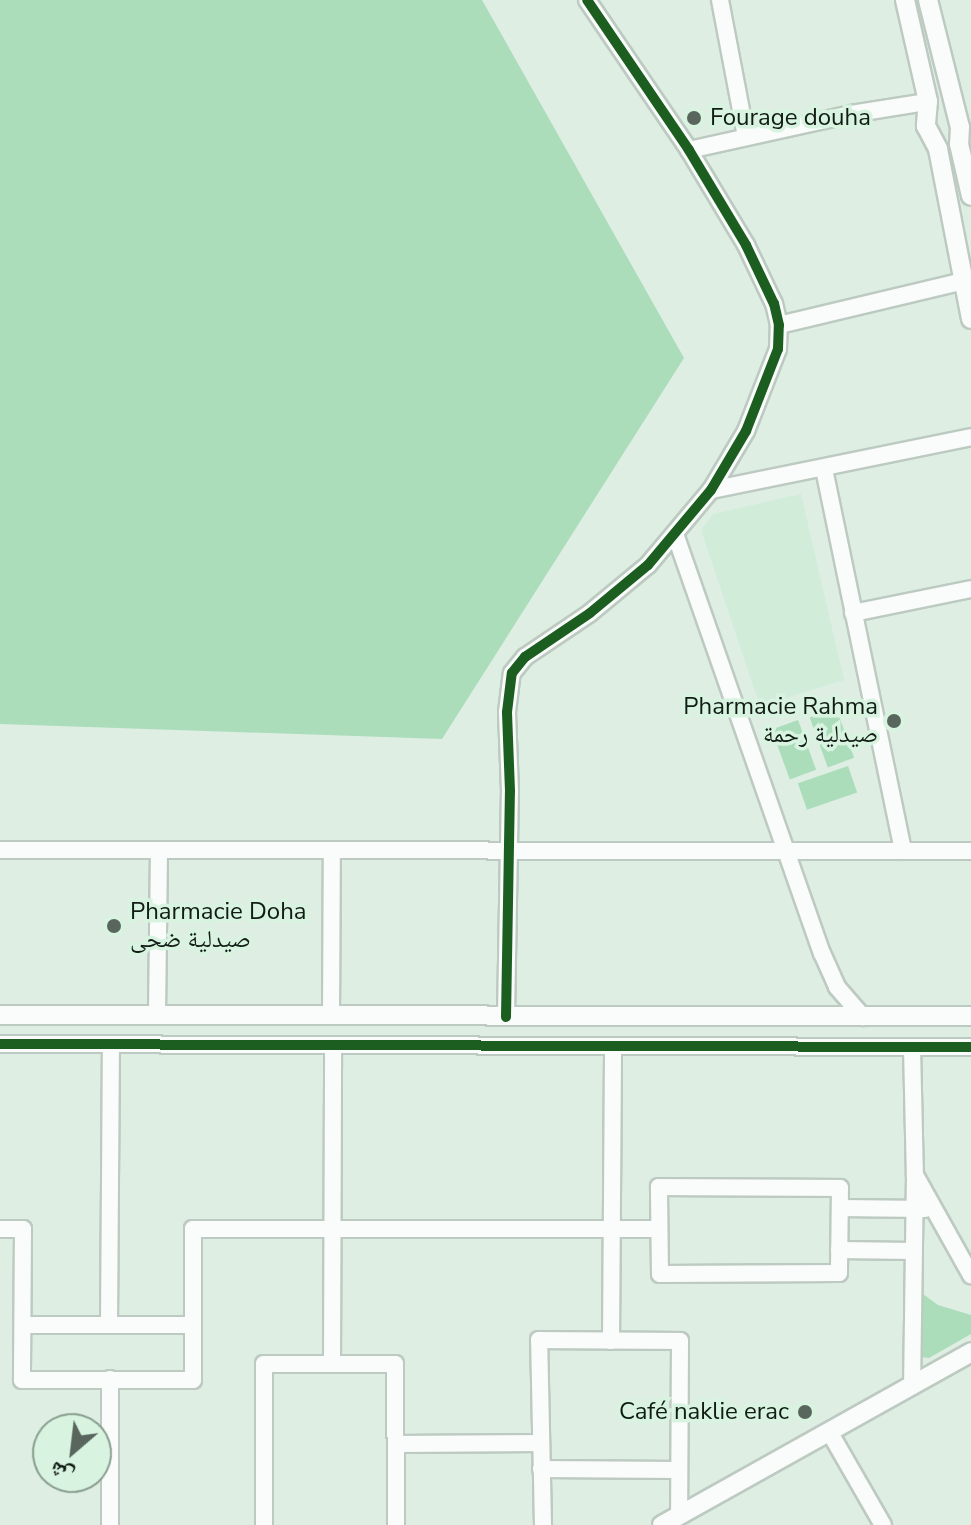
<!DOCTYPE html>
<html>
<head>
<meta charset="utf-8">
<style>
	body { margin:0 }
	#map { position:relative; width:971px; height:1525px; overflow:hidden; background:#deeee3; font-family:"Nunito Sans","Noto Naskh Arabic",sans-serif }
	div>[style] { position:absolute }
	.built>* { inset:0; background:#d1ecd9 }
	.green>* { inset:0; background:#acddbb; transform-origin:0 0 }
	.roads { filter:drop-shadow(2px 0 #bdcac1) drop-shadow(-2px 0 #bdcac1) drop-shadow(0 2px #bdcac1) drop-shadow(0 -2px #bdcac1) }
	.minor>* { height:16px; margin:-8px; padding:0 8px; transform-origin:8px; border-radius:8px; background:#fafcfb }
	.tertiary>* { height:18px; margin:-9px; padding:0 9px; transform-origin:9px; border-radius:9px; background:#fafcfb }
	.cycleway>* { height:10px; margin:-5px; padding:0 5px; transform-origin:5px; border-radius:5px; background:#1b5e20 }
	.dots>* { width:22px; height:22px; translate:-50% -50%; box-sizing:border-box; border:4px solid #d8f4e0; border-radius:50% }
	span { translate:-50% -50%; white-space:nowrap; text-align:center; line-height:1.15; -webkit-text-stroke:7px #d8f4e0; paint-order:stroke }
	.poi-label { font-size:24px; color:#121c15 }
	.left { translate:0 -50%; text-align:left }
	.right { translate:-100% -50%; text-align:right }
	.north { position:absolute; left:32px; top:1413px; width:80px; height:80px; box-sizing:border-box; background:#d8f4e0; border:2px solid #899e8f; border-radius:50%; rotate:208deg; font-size:22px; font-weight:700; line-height:32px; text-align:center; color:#121c15 }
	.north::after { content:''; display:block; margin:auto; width:28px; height:36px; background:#59665d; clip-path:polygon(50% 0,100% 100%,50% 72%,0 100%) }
</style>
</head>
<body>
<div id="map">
	<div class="built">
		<div style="clip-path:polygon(801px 494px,844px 680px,760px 706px,701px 530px,713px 514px)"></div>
	</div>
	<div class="green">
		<div style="clip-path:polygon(0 0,482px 0,684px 358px,442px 739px,0 724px)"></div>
		<div style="left:836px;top:708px;width:53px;height:28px;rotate:70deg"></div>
		<div style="left:798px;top:720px;width:53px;height:28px;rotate:70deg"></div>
		<div style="left:848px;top:766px;width:28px;height:53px;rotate:71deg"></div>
		<div style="clip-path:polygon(923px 1294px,938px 1305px,971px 1315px,971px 1334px,929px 1358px,921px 1357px)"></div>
	</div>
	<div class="roads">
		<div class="minor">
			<div style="left:720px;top:0;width:138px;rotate:79.2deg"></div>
			<div style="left:689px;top:150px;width:166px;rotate:-12.5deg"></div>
			<div style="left:851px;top:114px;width:77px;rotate:-9deg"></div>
			<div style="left:779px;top:325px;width:189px;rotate:-13.4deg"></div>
			<div style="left:824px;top:469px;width:390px;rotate:78.3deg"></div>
			<div style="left:711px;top:490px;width:265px;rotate:-11.5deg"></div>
			<div style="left:675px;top:534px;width:444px;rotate:70.7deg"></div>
			<div style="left:822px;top:953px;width:37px;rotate:66deg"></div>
			<div style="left:837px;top:987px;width:40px;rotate:49deg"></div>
			<div style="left:853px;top:613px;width:120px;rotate:-11.5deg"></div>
			<div style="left:0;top:850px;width:971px;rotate:0.06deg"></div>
			<div style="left:157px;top:1014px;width:164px;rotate:-89.3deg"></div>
			<div style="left:331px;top:1016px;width:166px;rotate:-89.7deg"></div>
			<div style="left:506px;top:1017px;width:226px;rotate:-89deg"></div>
			<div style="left:510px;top:791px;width:79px;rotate:-92.2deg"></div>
			<div style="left:507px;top:712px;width:39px;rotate:-83deg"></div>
			<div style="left:512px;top:673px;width:21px;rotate:-51deg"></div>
			<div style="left:525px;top:657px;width:78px;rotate:-34.1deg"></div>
			<div style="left:590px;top:613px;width:75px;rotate:-39.6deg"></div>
			<div style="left:648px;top:565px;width:98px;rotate:-50deg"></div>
			<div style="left:711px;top:490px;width:69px;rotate:-59.3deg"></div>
			<div style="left:746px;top:431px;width:88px;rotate:-68.7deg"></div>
			<div style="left:778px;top:349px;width:24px;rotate:-88deg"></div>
			<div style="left:779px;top:325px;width:22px;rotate:-103deg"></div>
			<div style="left:774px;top:304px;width:65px;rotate:-115.4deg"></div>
			<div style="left:746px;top:245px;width:111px;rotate:-121deg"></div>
			<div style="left:689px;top:150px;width:181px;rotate:-124.2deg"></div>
			<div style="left:0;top:1044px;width:971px;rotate:0.18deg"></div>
			<div style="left:912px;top:1047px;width:128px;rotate:88.7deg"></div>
			<div style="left:915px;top:1175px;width:211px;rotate:90.8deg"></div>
			<div style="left:915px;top:1175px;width:115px;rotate:60.8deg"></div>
			<div style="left:659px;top:1187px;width:181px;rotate:0.3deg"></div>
			<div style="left:840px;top:1188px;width:85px;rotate:90.7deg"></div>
			<div style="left:839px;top:1273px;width:179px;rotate:179.7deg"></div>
			<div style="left:660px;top:1274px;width:87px;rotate:-90.7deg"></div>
			<div style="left:840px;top:1208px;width:85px;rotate:0.7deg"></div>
			<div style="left:0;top:1229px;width:23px"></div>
			<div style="left:23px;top:1229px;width:151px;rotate:90.4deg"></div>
			<div style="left:22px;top:1380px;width:171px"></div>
			<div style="left:193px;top:1380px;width:151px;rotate:-90deg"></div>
			<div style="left:193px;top:1229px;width:466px"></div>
			<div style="left:839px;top:1250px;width:75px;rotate:0.8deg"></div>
			<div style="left:23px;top:1325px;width:170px"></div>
			<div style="left:109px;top:1325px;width:280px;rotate:-89.6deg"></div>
			<div style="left:611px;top:1341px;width:295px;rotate:-89.6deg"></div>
			<div style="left:332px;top:1364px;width:318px;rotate:-89.8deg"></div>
			<div style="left:110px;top:1379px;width:146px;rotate:90deg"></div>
			<div style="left:830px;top:1433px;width:106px;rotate:60.1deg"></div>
			<div style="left:396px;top:1444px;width:145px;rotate:-0.4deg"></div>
			<div style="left:541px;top:1469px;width:138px;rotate:0.4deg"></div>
			<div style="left:264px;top:1525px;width:161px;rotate:-90deg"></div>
			<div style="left:264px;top:1364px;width:131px"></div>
			<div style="left:395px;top:1364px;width:161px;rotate:89.6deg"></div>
			<div style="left:543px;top:1525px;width:185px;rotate:-91.2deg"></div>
			<div style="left:539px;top:1340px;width:141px;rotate:0.4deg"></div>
			<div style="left:680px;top:1341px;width:175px;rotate:90.3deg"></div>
		</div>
		<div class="tertiary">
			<div style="left:905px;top:0;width:104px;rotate:77.2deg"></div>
			<div style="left:928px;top:101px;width:25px;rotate:95deg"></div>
			<div style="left:926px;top:126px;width:26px;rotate:62deg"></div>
			<div style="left:938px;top:149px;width:173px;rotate:79deg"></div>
			<div style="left:928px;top:0;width:131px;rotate:75.9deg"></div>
			<div style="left:960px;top:127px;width:17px;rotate:93deg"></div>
			<div style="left:959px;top:144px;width:53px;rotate:77deg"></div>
			<div style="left:0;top:1015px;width:971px;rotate:0.06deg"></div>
			<div style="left:662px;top:1525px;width:354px;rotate:-29.2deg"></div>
		</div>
	</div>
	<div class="cycleway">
		<div style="left:506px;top:1017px;width:226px;rotate:-89deg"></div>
		<div style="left:510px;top:791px;width:79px;rotate:-92.2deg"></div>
		<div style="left:507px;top:712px;width:39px;rotate:-83deg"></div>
		<div style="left:512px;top:673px;width:21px;rotate:-51deg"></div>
		<div style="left:525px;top:657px;width:78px;rotate:-34.1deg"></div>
		<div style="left:590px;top:613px;width:75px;rotate:-39.6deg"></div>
		<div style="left:648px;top:565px;width:98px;rotate:-50deg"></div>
		<div style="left:711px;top:490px;width:69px;rotate:-59.3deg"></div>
		<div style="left:746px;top:431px;width:88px;rotate:-68.7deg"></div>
		<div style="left:778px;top:349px;width:24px;rotate:-88deg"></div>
		<div style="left:779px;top:325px;width:22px;rotate:-103deg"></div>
		<div style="left:774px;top:304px;width:65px;rotate:-115.4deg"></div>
		<div style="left:746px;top:245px;width:111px;rotate:-121deg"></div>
		<div style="left:689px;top:150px;width:181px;rotate:-124.2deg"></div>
		<div style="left:0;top:1044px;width:971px;rotate:0.18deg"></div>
	</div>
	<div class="dots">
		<div style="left:694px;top:118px;background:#59665d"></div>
		<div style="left:894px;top:721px;background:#59665d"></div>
		<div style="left:114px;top:926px;background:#59665d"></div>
		<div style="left:805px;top:1412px;background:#59665d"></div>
	</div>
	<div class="poi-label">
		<span class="left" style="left:710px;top:118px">Fourage douha</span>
		<span class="right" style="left:878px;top:721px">Pharmacie Rahma<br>صيدلية رحمة</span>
		<span class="left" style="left:130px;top:926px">Pharmacie Doha<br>صيدلية ضحى</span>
		<span class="right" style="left:789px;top:1412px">Café naklie erac</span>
	</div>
	<div class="north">ش</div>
</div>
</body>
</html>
